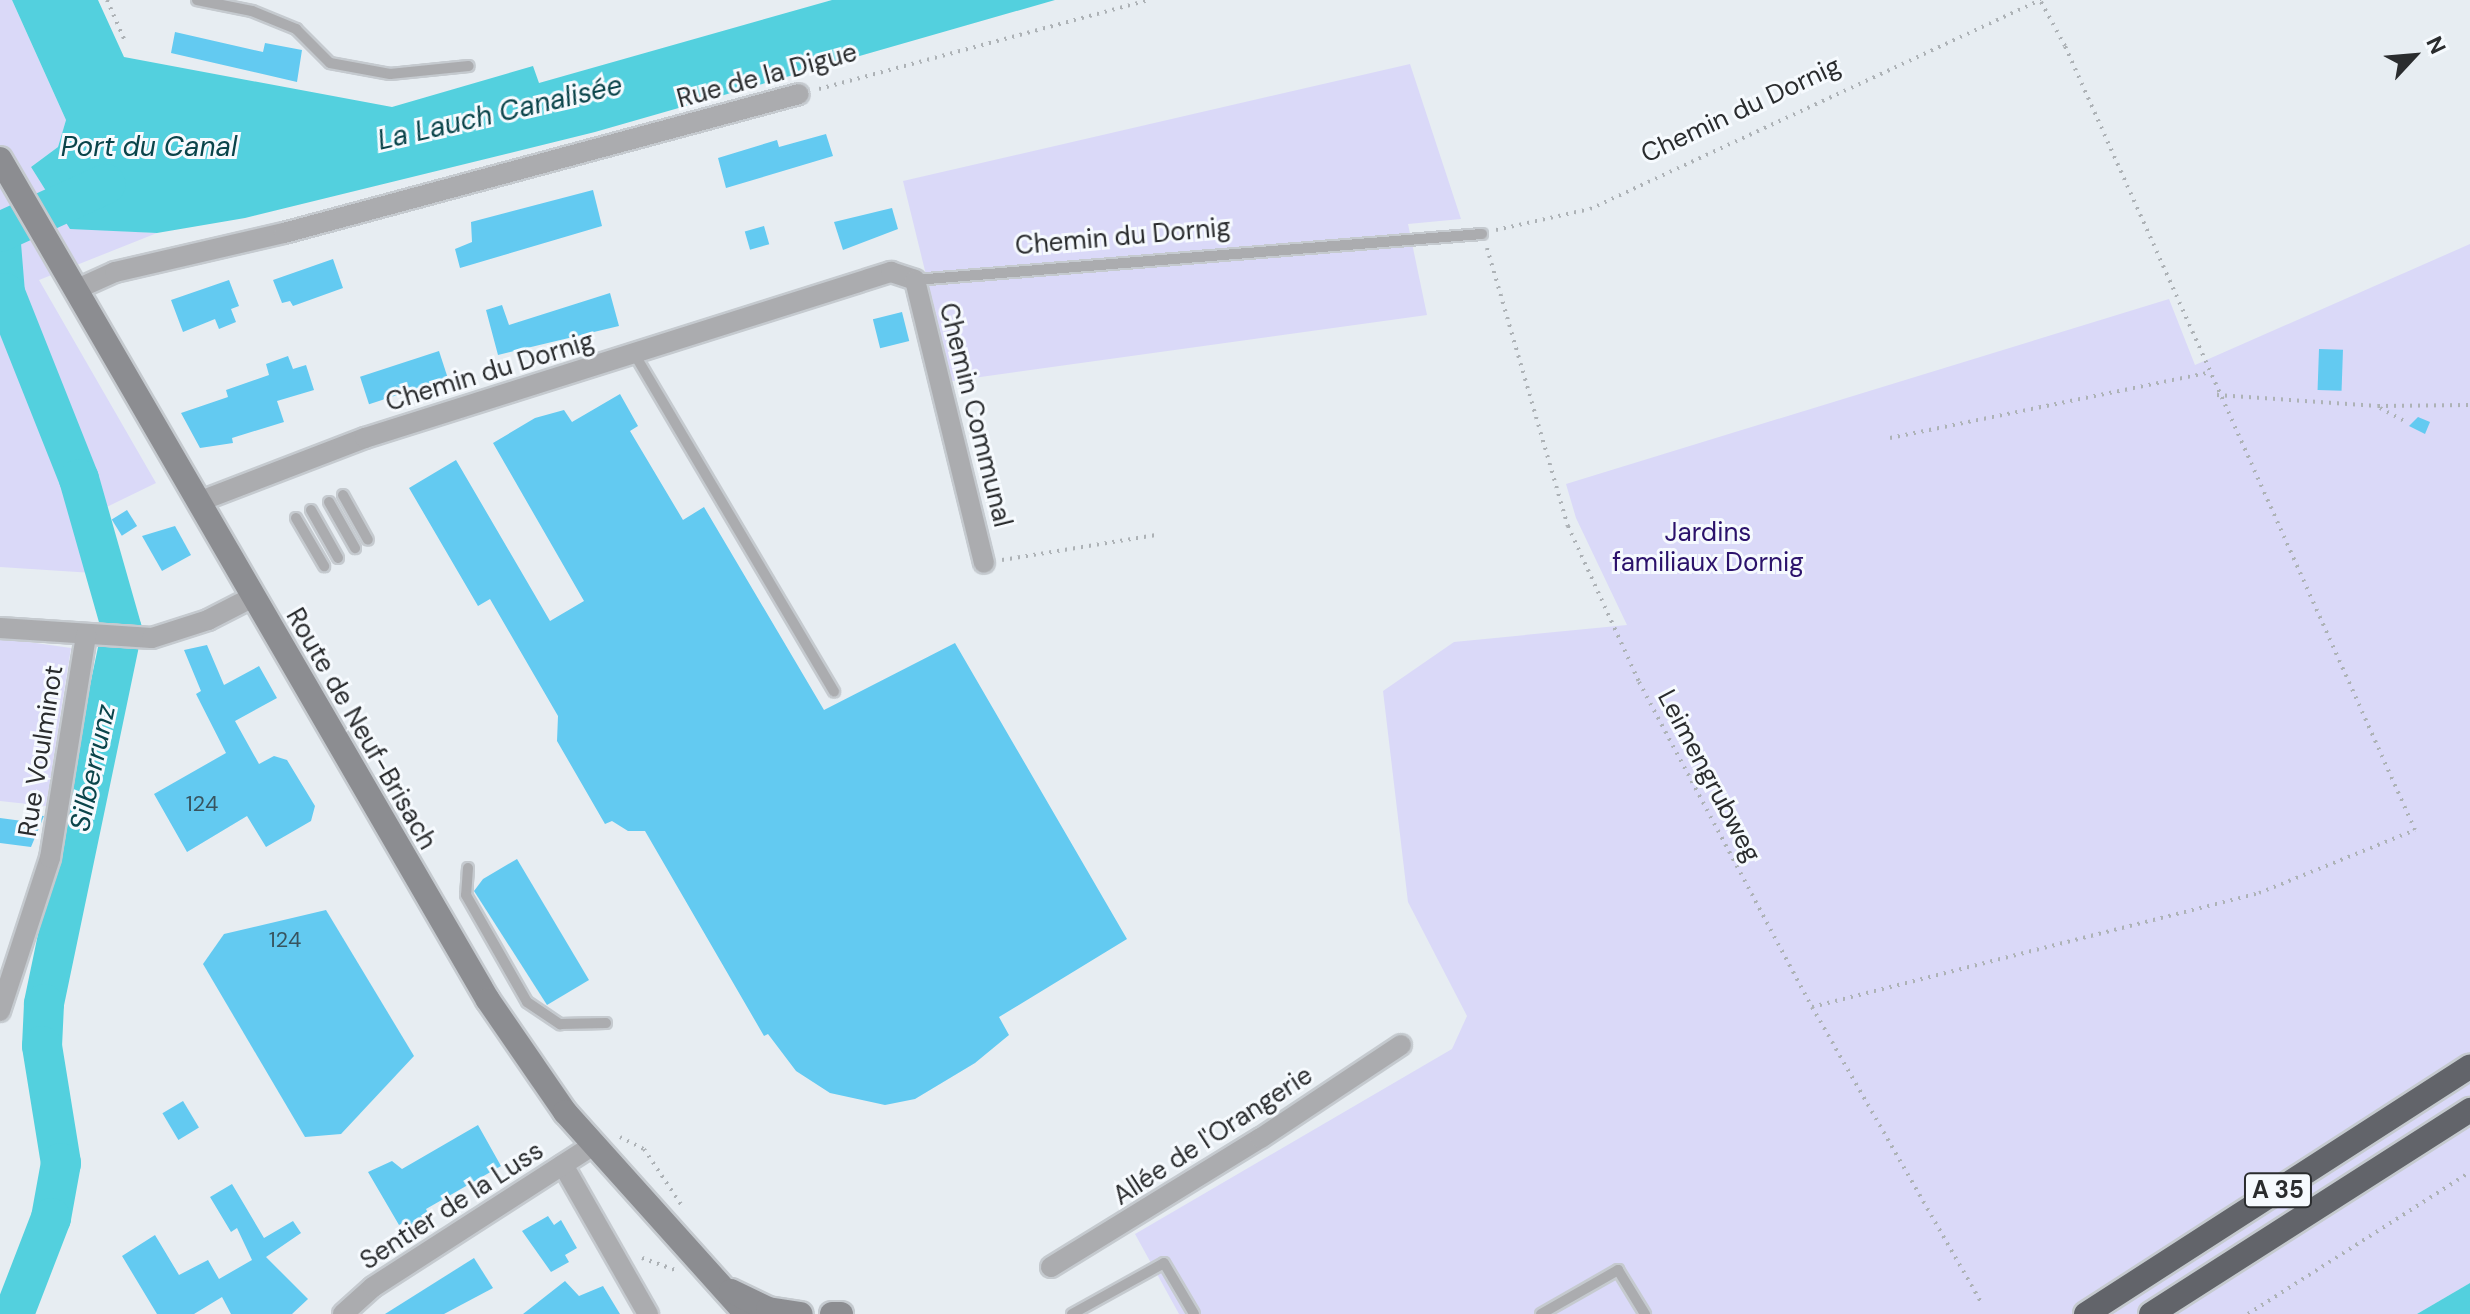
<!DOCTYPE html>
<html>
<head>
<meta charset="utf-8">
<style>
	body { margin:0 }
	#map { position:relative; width:2470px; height:1314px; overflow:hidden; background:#e7edf2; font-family:"DM Sans",sans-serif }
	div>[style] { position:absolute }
	.green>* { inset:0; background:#dad9f8 }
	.water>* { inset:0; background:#53d0de }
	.river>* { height:40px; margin:-20px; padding:0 20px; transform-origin:20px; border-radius:20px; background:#53d0de }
	.building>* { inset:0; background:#63caf1; transform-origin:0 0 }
	.path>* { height:4px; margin-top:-2px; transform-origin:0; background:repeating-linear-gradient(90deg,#adb2b6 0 2px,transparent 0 8px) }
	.roads { filter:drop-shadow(2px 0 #c5cacf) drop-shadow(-2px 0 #c5cacf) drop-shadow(0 2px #c5cacf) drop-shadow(0 -2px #c5cacf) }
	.service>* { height:10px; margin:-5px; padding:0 5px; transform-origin:5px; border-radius:5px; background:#abacaf }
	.minor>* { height:20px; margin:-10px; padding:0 10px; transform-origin:10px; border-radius:10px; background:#abacaf }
	.secondary>* { height:24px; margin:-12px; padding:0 12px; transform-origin:12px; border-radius:12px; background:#8c8d91 }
	.motorway>* { height:24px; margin:-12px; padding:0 12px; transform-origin:12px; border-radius:12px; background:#62646a }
	span { translate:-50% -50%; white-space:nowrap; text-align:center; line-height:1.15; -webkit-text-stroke:6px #f6fafe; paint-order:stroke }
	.number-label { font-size:22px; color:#38545f }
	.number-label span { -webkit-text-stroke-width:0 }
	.shield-label span { padding:2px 6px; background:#f6fafe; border:2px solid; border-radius:6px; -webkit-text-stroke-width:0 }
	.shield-label { font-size:24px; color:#2a2c2e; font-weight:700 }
	.street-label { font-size:26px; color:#2a2c2e }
	.park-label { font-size:26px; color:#2b126b }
	.water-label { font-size:28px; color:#0a444a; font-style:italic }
	.north { position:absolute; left:2374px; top:16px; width:80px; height:80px; -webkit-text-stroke:6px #f6fafe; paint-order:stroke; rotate:64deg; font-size:22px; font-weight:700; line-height:32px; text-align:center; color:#2a2c2e }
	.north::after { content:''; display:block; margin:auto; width:28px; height:36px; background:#2a2c2e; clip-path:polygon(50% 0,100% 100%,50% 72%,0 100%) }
</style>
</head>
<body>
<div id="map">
	<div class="green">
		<div style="clip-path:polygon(0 0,12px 0,66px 120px,58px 147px,31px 167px,70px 228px,157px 233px,39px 280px,156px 483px,82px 519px,93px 573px,0 567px)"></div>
		<div style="clip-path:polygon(1410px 64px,1461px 219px,1408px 224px,1427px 315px,952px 381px,903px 181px)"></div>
		<div style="clip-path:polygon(2470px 244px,2470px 1283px,2417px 1314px,1179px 1314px,1135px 1234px,1452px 1049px,1467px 1016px,1408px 902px,1383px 691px,1454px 642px,1627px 625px,1576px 518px,1566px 484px,2169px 299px,2195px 365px)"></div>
		<div style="clip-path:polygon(0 638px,71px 648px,46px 806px,0 801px)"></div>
	</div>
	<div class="water">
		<div style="clip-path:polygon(12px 0,98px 0,124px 57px,392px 107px,533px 66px,539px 83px,832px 0,1055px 0,595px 132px,245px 218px,157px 233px,70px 229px,31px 167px,58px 147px,66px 120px)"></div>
		<div style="clip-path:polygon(2470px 1283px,2470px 1314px,2417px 1314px)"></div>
	</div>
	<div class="river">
		<div style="left:0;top:232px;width:61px;rotate:85.3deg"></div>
		<div style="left:5px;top:293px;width:200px;rotate:68.3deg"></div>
		<div style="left:79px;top:479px;width:157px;rotate:74.1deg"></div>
		<div style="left:122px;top:630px;width:382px;rotate:101.8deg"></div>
		<div style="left:44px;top:1004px;width:42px;rotate:92.7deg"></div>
		<div style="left:42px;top:1046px;width:119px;rotate:80.8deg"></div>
		<div style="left:61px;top:1163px;width:56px;rotate:100.3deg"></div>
		<div style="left:51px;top:1218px;width:103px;rotate:111.1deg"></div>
		<div style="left:0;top:232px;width:116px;rotate:-24.4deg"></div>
	</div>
	<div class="building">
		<div style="clip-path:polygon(175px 32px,263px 52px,265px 43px,302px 50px,297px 82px,171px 53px)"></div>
		<div style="clip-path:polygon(826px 134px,833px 156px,726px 188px,718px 158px,777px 140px,779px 147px)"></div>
		<div style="clip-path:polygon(593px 190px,602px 226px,460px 268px,455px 249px,472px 242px,471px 222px)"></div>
		<div style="clip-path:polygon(892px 208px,898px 229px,843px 250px,834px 222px)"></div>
		<div style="left:764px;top:226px;width:19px;height:20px;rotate:74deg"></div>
		<div style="clip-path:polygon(333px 259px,343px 288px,293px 306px,290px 301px,282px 303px,273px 280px)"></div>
		<div style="clip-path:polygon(229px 280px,239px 306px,231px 309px,236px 322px,219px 329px,215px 319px,183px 332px,171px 300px)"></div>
		<div style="clip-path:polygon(610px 293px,619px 326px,498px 355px,486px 310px,502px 305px,509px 325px)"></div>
		<div style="left:902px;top:312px;width:30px;height:30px;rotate:76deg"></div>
		<div style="left:2319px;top:349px;width:24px;height:41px;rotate:2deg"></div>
		<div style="left:439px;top:351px;width:29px;height:83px;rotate:72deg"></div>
		<div style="clip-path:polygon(288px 356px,293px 369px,306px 365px,314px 390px,277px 401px,284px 422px,232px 438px,233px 443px,200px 448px,181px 413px,228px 397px,226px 390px,269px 375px,266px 364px)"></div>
		<div style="clip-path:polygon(620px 394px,638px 426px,630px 431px,683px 520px,704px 507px,824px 710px,955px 643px,1127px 939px,999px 1017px,1009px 1035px,975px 1063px,915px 1099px,885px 1105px,830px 1093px,796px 1071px,768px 1034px,764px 1036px,645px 831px,628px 831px,612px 821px,605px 824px,557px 741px,558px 716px,490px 599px,478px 606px,409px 488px,456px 460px,550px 621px,584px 601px,493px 443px,535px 418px,564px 410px,572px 422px)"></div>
		<div style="clip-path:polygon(2418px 417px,2430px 422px,2425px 434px,2409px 426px)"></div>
		<div style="left:127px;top:510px;width:19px;height:18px;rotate:58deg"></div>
		<div style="clip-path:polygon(175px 526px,191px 555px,162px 571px,142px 536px)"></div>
		<div style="clip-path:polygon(207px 645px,224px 685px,259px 666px,277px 698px,235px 721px,259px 764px,274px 756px,287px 760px,315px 806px,311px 821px,266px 847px,247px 816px,187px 852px,154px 794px,226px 753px,196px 694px,201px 691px,184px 650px)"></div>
		<div style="clip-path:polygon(31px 815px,44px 816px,31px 847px,0 843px,0 818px,30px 822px)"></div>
		<div style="clip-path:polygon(517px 859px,589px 980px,547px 1005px,474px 891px,483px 879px)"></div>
		<div style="clip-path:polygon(326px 910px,414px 1056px,341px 1134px,305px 1137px,203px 964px,224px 934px)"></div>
		<div style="left:183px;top:1101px;width:31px;height:24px;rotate:59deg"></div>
		<div style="clip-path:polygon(478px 1125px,501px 1166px,426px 1209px,430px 1217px,409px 1230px,404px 1222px,399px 1225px,368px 1172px,392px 1161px,402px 1169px)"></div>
		<div style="clip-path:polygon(232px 1184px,264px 1238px,293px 1221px,301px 1233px,266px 1257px,308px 1299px,292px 1314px,231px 1314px,222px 1297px,194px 1314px,157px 1314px,122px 1256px,155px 1235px,179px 1275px,208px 1260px,219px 1279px,252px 1260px,237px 1228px,231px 1232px,210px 1197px)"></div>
		<div style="clip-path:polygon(548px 1216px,554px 1225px,561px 1220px,577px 1248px,565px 1255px,569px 1262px,551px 1272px,522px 1231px)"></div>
		<div style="clip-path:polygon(474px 1258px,493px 1288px,444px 1314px,385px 1314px)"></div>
		<div style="clip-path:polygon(565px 1281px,579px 1296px,603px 1286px,620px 1314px,523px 1314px)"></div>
	</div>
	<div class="path">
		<div style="left:107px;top:0;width:45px;rotate:66.3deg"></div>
		<div style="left:819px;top:89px;width:342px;rotate:-15.1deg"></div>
		<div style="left:1496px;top:230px;width:96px;rotate:-12.6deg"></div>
		<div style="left:1590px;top:209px;width:497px;rotate:-24.9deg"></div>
		<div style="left:1487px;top:248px;width:290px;rotate:73.8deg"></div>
		<div style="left:1568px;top:526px;width:171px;rotate:65.5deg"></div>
		<div style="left:1639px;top:682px;width:368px;rotate:62deg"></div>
		<div style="left:1812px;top:1007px;width:340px;rotate:60.2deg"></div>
		<div style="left:2217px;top:395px;width:161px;rotate:3.9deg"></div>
		<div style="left:2378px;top:406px;width:92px;rotate:-0.6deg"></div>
		<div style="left:2380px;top:408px;width:27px;rotate:28deg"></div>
		<div style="left:1890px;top:438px;width:324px;rotate:-11.6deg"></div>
		<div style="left:1002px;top:560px;width:156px;rotate:-9.2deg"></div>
		<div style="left:1812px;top:1007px;width:461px;rotate:-14.3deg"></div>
		<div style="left:2259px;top:893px;width:168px;rotate:-22deg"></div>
		<div style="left:2415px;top:830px;width:859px;rotate:-114.06deg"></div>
		<div style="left:2065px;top:46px;width:52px;rotate:-118.5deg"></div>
		<div style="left:620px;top:1137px;width:27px;rotate:27deg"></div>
		<div style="left:644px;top:1149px;width:69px;rotate:56.3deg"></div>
		<div style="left:642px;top:1258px;width:38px;rotate:20deg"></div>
		<div style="left:2248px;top:1314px;width:264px;rotate:-32.6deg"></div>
	</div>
	<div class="roads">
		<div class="service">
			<div style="left:197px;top:0;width:56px;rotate:11.3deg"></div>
			<div style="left:252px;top:11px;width:48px;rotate:22.2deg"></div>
			<div style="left:296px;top:29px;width:48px;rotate:45deg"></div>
			<div style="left:330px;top:63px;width:61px;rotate:10.4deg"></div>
			<div style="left:390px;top:74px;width:79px;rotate:-5.8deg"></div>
			<div style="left:915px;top:280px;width:569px;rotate:-4.64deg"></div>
			<div style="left:635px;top:355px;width:391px;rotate:59.4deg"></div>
			<div style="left:343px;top:495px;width:51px;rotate:60.9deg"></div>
			<div style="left:329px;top:502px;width:53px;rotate:60.5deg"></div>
			<div style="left:311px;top:510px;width:55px;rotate:60.6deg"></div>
			<div style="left:296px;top:518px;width:56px;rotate:59.7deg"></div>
			<div style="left:468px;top:868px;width:27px;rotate:94deg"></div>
			<div style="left:466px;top:895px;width:123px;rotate:60.3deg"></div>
			<div style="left:527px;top:1002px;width:40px;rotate:34deg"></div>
			<div style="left:560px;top:1024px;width:46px;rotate:-1.2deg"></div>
			<div style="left:1072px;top:1314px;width:105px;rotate:-29deg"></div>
			<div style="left:1164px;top:1263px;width:59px;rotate:59.5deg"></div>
			<div style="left:1541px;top:1314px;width:89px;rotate:-29.7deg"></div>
			<div style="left:1618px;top:1270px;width:52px;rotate:58.5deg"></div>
		</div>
		<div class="minor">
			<div style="left:75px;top:290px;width:44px;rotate:-24.2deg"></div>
			<div style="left:115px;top:272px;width:173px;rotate:-13deg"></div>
			<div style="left:284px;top:233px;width:533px;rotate:-15.1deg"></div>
			<div style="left:198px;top:502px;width:179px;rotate:-21deg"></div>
			<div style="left:365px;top:438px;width:552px;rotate:-17.52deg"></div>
			<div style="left:891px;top:272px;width:25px;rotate:18deg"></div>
			<div style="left:915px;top:280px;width:291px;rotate:76.3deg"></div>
			<div style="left:0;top:628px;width:152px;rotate:3.8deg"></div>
			<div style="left:152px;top:638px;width:59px;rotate:-17.8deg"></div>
			<div style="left:208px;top:620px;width:51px;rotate:-27.1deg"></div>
			<div style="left:0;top:1011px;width:161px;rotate:-71.9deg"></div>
			<div style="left:50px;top:858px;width:226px;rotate:-80.8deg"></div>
			<div style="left:563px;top:1165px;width:172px;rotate:60.3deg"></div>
			<div style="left:1051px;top:1267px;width:246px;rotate:-31.6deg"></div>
			<div style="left:1261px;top:1138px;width:168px;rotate:-33.6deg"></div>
			<div style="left:343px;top:1314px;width:40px;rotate:-42deg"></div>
			<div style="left:373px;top:1287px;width:262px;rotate:-32.8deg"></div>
		</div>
		<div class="secondary">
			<div style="left:0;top:159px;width:972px;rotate:59.88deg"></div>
			<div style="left:488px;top:1000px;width:136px;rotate:55.5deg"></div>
			<div style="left:565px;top:1112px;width:271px;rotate:48.1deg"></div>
			<div style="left:731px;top:1291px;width:41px;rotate:25.9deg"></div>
			<div style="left:768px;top:1309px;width:33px;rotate:9deg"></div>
			<div style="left:832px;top:1314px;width:9px"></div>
		</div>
		<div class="motorway">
			<div style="left:2086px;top:1314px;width:457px;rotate:-32.8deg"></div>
			<div style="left:2151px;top:1314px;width:379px;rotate:-32.6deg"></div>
		</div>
	</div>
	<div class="number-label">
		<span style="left:202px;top:804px">124</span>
		<span style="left:285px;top:940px">124</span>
	</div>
	<div class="shield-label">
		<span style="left:2278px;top:1190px">A 35</span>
	</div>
	<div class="street-label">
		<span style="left:767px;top:76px;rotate:-15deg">Rue de la Digue</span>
		<span style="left:1741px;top:110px;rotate:-25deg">Chemin du Dornig</span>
		<span style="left:1123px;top:237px;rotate:-5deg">Chemin du Dornig</span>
		<span style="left:490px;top:372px;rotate:-17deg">Chemin du Dornig</span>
		<span style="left:975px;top:415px;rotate:76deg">Chemin Communal</span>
		<span style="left:361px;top:729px;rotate:60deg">Route de Neuf-Brisach</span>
		<span style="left:41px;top:751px;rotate:-81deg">Rue Voulminot</span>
		<span style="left:1709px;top:776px;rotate:62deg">Leimengrubweg</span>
		<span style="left:1213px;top:1136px;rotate:-33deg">Allée de l'Orangerie</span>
		<span style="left:452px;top:1206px;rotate:-33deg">Sentier de la Luss</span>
	</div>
	<div class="park-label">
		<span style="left:1708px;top:548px">Jardins<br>familiaux Dornig</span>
	</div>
	<div class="water-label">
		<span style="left:500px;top:113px;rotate:-13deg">La Lauch Canalisée</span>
		<span style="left:149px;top:147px">Port du Canal</span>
		<span style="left:93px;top:768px;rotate:-78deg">Silberrunz</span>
	</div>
	<div class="north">N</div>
</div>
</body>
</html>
